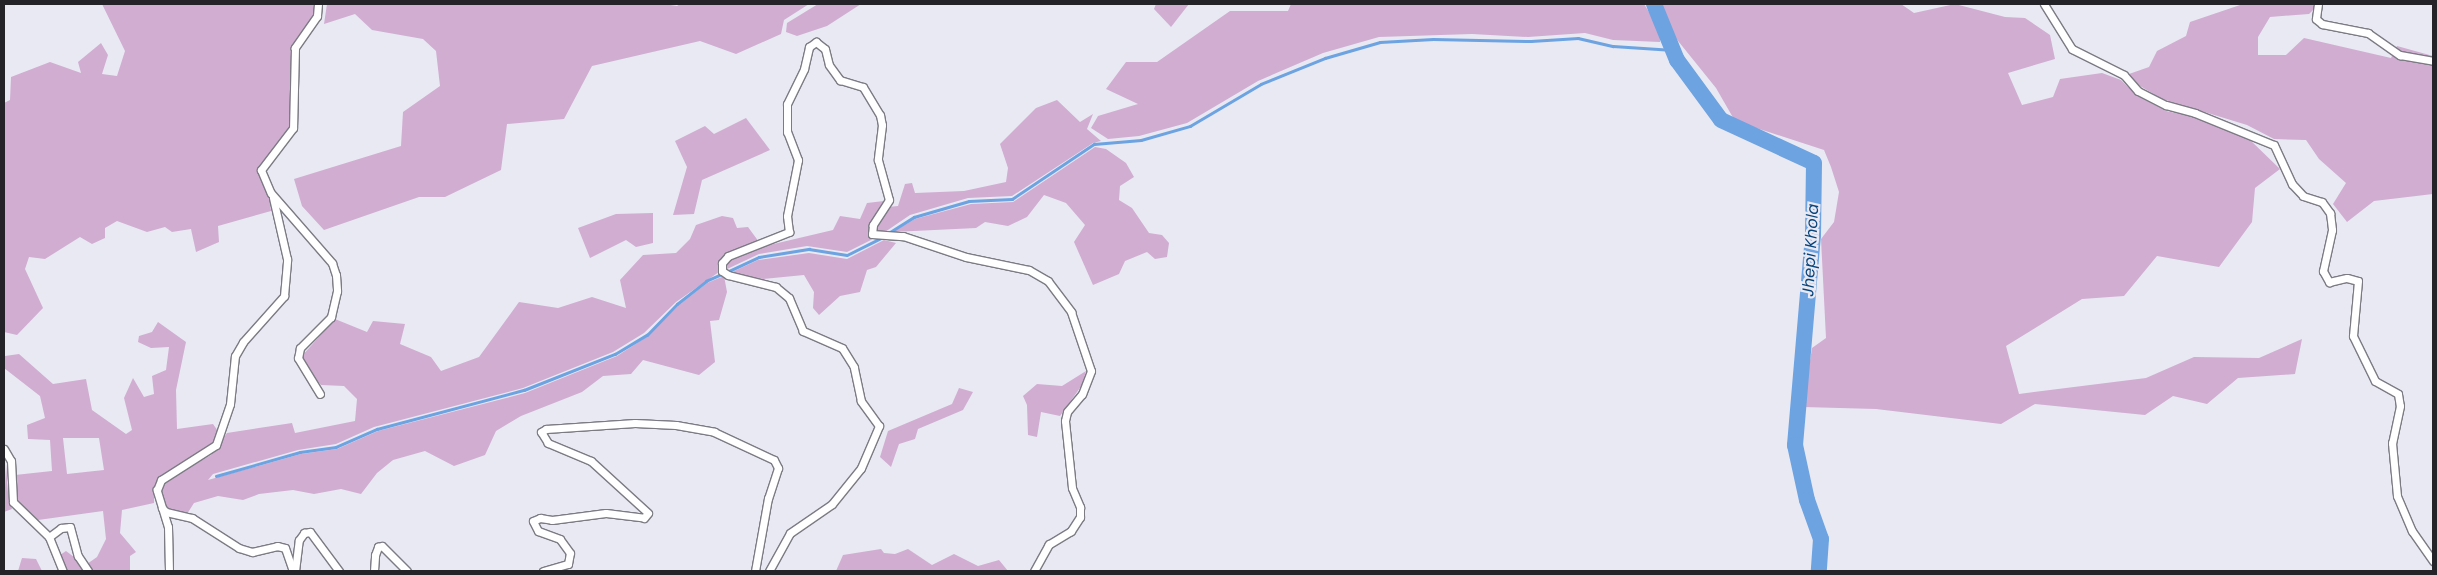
<!DOCTYPE html>
<html>
<head>
<meta charset="utf-8">
<style>
	body { margin:0 }
	#map { position:relative; width:2437px; height:575px; overflow:hidden; background:#e9e9f3; font-family:Poppins,sans-serif }
	div>[style] { position:absolute }
	.green>* { inset:0; background:#d1add2 }
	.stream>* { height:2.5px; margin:-1.25px; padding:0 1.25px; transform-origin:1.25px; border-radius:1.25px; background:#6da3e0 }
	.river>* { height:16px; margin:-8px; padding:0 8px; transform-origin:8px; border-radius:8px; background:#6da3e0 }
	.roads { filter:drop-shadow(1px 0 #7c7b84) drop-shadow(-1px 0 #7c7b84) drop-shadow(0 1px #7c7b84) drop-shadow(0 -1px #7c7b84) }
	.minor>* { height:7px; margin:-3.5px; padding:0 3.5px; transform-origin:3.5px; border-radius:3.5px; background:#fff }
	span { translate:-50% -50%; white-space:nowrap; text-align:center; line-height:1.15; -webkit-text-stroke:4.5px #e9e9f3; paint-order:stroke }
	.water-label { font-size:16px; color:#08447b; font-style:italic }
	.frame { position:absolute; inset:0; border:5px solid #242428; pointer-events:none }
</style>
</head>
<body>
<div id="map">
	<div class="green">
		<div style="clip-path:polygon(102px 4px,315px 4px,314px 16px,292px 49px,291px 127px,257px 171px,269px 193px,271px 211px,218px 226px,219px 242px,196px 252px,191px 229px,172px 232px,165px 227px,147px 232px,117px 221px,105px 228px,105px 238px,92px 244px,80px 237px,45px 259px,29px 257px,25px 269px,43px 308px,17px 335px,4px 332px,4px 103px,10px 100px,11px 77px,50px 62px,81px 73px,78px 62px,101px 43px,108px 55px,102px 74px,117px 76px,125px 51px)"></div>
		<div style="clip-path:polygon(327px 4px,664px 4px,677px 6px,680px 4px,809px 4px,784px 20px,781px 34px,736px 54px,700px 41px,592px 66px,564px 119px,507px 124px,501px 170px,445px 197px,419px 197px,324px 230px,302px 206px,294px 179px,401px 146px,403px 112px,440px 86px,436px 51px,423px 39px,372px 30px,355px 14px,324px 24px)"></div>
		<div style="clip-path:polygon(818px 4px,861px 4px,827px 26px,797px 36px,786px 32px,787px 23px)"></div>
		<div style="clip-path:polygon(1156px 4px,1189px 4px,1171px 27px,1154px 9px)"></div>
		<div style="clip-path:polygon(1291px 4px,1644px 4px,1660px 30px,1660px 42px,1613px 40px,1585px 33px,1528px 37px,1472px 34px,1379px 37px,1323px 53px,1258px 81px,1187px 123px,1139px 136px,1108px 139px,1091px 128px,1098px 116px,1138px 104px,1106px 89px,1126px 62px,1157px 62px,1230px 11px,1288px 11px)"></div>
		<div style="clip-path:polygon(1658px 4px,1901px 4px,1914px 13px,1955px 4px,2005px 17px,2025px 18px,2050px 35px,2055px 59px,2008px 73px,2022px 105px,2053px 97px,2060px 79px,2102px 73px,2121px 80px,2136px 95px,2166px 111px,2196px 117px,2248px 138px,2280px 169px,2255px 188px,2252px 222px,2219px 267px,2157px 256px,2124px 296px,2082px 299px,2006px 346px,2019px 394px,2146px 378px,2194px 357px,2259px 358px,2302px 339px,2295px 374px,2238px 378px,2207px 404px,2173px 396px,2145px 415px,2035px 404px,2001px 424px,1876px 409px,1803px 407px,1812px 348px,1826px 338px,1821px 239px,1834px 222px,1839px 192px,1831px 167px,1824px 150px,1735px 121px,1716px 88px,1666px 26px)"></div>
		<div style="clip-path:polygon(2243px 4px,2313px 4px,2315px 8px,2309px 14px,2270px 17px,2258px 37px,2258px 55px,2286px 55px,2304px 38px,2391px 58px,2397px 46px,2433px 56px,2433px 194px,2374px 201px,2347px 222px,2333px 204px,2346px 183px,2319px 159px,2306px 140px,2274px 139px,2247px 125px,2162px 99px,2135px 83px,2129px 74px,2149px 67px,2157px 51px,2186px 36px,2190px 22px)"></div>
		<div style="clip-path:polygon(1057px 100px,1080px 122px,1093px 114px,1087px 129px,1101px 141px,1093px 143px,1012px 196px,968px 198px,910px 215px,882px 234px,874px 232px,875px 225px,888px 207px,898px 206px,905px 184px,912px 183px,915px 193px,964px 191px,1006px 182px,1008px 168px,1000px 144px,1036px 108px)"></div>
		<div style="clip-path:polygon(746px 118px,770px 150px,702px 180px,694px 214px,673px 215px,687px 167px,675px 141px,705px 126px,714px 134px)"></div>
		<div style="clip-path:polygon(1095px 147px,1106px 149px,1126px 163px,1134px 177px,1120px 186px,1119px 200px,1132px 208px,1149px 233px,1162px 235px,1169px 243px,1167px 257px,1155px 259px,1147px 252px,1125px 261px,1119px 274px,1093px 285px,1074px 242px,1085px 225px,1066px 203px,1044px 195px,1027px 217px,1008px 226px,985px 222px,976px 228px,893px 232px,915px 219px,971px 204px,1013px 202px)"></div>
		<div style="clip-path:polygon(884px 201px,870px 225px,869px 235px,875px 238px,847px 252px,807px 246px,759px 254px,725px 270px,725px 264px,744px 251px,833px 230px,840px 216px,860px 219px,867px 203px)"></div>
		<div style="clip-path:polygon(653px 213px,653px 243px,636px 247px,626px 240px,590px 258px,578px 228px,616px 214px)"></div>
		<div style="clip-path:polygon(722px 216px,733px 218px,737px 228px,748px 227px,759px 242px,726px 255px,719px 262px,719px 272px,676px 302px,644px 333px,613px 352px,523px 388px,374px 427px,336px 444px,298px 450px,213px 474px,208px 480px,301px 454px,337px 449px,378px 431px,525px 393px,617px 356px,648px 336px,679px 305px,707px 283px,724px 276px,727px 292px,719px 320px,710px 321px,715px 362px,699px 375px,643px 360px,631px 374px,603px 376px,582px 392px,521px 416px,496px 431px,485px 455px,454px 466px,425px 451px,393px 460px,377px 473px,361px 494px,341px 489px,314px 494px,293px 490px,259px 494px,243px 500px,218px 496px,194px 503px,187px 514px,169px 510px,160px 498px,164px 482px,211px 455px,227px 433px,292px 423px,295px 433px,355px 421px,357px 399px,344px 386px,321px 385px,304px 366px,301px 357px,335px 319px,367px 332px,373px 321px,405px 324px,400px 344px,431px 357px,441px 371px,479px 357px,519px 302px,558px 308px,592px 297px,626px 308px,620px 280px,643px 255px,676px 253px,690px 239px,696px 225px)"></div>
		<div style="clip-path:polygon(884px 240px,896px 243px,876px 267px,867px 270px,860px 292px,840px 296px,819px 315px,813px 308px,814px 292px,804px 275px,763px 279px,730px 273px,758px 260px,809px 253px,847px 259px)"></div>
		<div style="clip-path:polygon(evenodd,158px 322px,186px 342px,176px 390px,177px 429px,213px 424px,220px 434px,213px 445px,154px 489px,154px 503px,122px 510px,120px 533px,136px 552px,130px 556px,130px 571px,93px 571px,87px 564px,97px 557px,106px 539px,103px 511px,38px 520px,17px 502px,15px 475px,52px 471px,50px 440px,28px 439px,27px 425px,45px 418px,40px 396px,4px 368px,5px 356px,19px 354px,53px 384px,86px 379px,92px 410px,126px 434px,132px 430px,124px 398px,133px 378px,144px 397px,154px 394px,152px 376px,166px 370px,169px 347px,151px 348px,138px 342px,139px 336px,152px 332px,158px 322px,63px 438px,99px 438px,104px 470px,67px 474px,63px 438px)"></div>
		<div style="clip-path:polygon(1086px 371px,1082px 385px,1060px 416px,1041px 412px,1037px 437px,1028px 435px,1027px 405px,1023px 396px,1037px 384px,1062px 386px)"></div>
		<div style="clip-path:polygon(959px 388px,973px 392px,963px 410px,918px 429px,915px 439px,899px 444px,891px 467px,880px 457px,888px 431px,952px 404px)"></div>
		<div style="clip-path:polygon(6px 464px,8px 493px,12px 509px,4px 512px)"></div>
		<div style="clip-path:polygon(881px 549px,884px 553px,895px 554px,908px 549px,932px 565px,954px 554px,978px 566px,999px 560px,1008px 571px,836px 571px,843px 555px)"></div>
		<div style="clip-path:polygon(66px 551px,74px 557px,84px 571px,66px 571px,60px 555px)"></div>
		<div style="clip-path:polygon(22px 558px,36px 559px,42px 571px,18px 571px)"></div>
	</div>
	<div class="stream">
		<div style="left:890px;top:232px;width:28px;rotate:-32deg"></div>
		<div style="left:914px;top:217px;width:57px;rotate:-16.2deg"></div>
		<div style="left:969px;top:201px;width:43px;rotate:-2.7deg"></div>
		<div style="left:1012px;top:199px;width:99px;rotate:-33.9deg"></div>
		<div style="left:1094px;top:144px;width:47px;rotate:-4.9deg"></div>
		<div style="left:1141px;top:140px;width:51px;rotate:-15.9deg"></div>
		<div style="left:1190px;top:126px;width:82px;rotate:-30.6deg"></div>
		<div style="left:1261px;top:84px;width:69px;rotate:-22.1deg"></div>
		<div style="left:1325px;top:58px;width:57px;rotate:-16.2deg"></div>
		<div style="left:1380px;top:42px;width:53px;rotate:-3.2deg"></div>
		<div style="left:1433px;top:39px;width:98px;rotate:1.2deg"></div>
		<div style="left:1531px;top:41px;width:47px;rotate:-3.7deg"></div>
		<div style="left:1578px;top:38px;width:36px;rotate:13deg"></div>
		<div style="left:1613px;top:46px;width:60px;rotate:3.8deg"></div>
		<div style="left:727px;top:272px;width:35px;rotate:-25deg"></div>
		<div style="left:759px;top:257px;width:51px;rotate:-9.1deg"></div>
		<div style="left:809px;top:249px;width:38px;rotate:9deg"></div>
		<div style="left:847px;top:255px;width:40px;rotate:-26.6deg"></div>
		<div style="left:216px;top:476px;width:87px;rotate:-15.9deg"></div>
		<div style="left:300px;top:452px;width:36px;rotate:-8deg"></div>
		<div style="left:336px;top:447px;width:45px;rotate:-23.7deg"></div>
		<div style="left:377px;top:429px;width:152px;rotate:-14.9deg"></div>
		<div style="left:524px;top:390px;width:98px;rotate:-21.6deg"></div>
		<div style="left:615px;top:354px;width:37px;rotate:-31deg"></div>
		<div style="left:647px;top:335px;width:43px;rotate:-45.9deg"></div>
		<div style="left:677px;top:304px;width:37px;rotate:-38deg"></div>
		<div style="left:706px;top:281px;width:17px;rotate:-24deg"></div>
	</div>
	<div class="river">
		<div style="left:1654px;top:4px;width:61px;rotate:67.7deg"></div>
		<div style="left:1677px;top:60px;width:74px;rotate:53.7deg"></div>
		<div style="left:1721px;top:120px;width:102px;rotate:24.8deg"></div>
		<div style="left:1814px;top:163px;width:72px;rotate:90.8deg"></div>
		<div style="left:1813px;top:235px;width:211px;rotate:94.9deg"></div>
		<div style="left:1795px;top:445px;width:56px;rotate:77.7deg"></div>
		<div style="left:1807px;top:500px;width:41px;rotate:70.3deg"></div>
		<div style="left:1821px;top:539px;width:32px;rotate:94deg"></div>
	</div>
	<div class="roads">
		<div class="minor">
			<div style="left:318px;top:4px;width:12px;rotate:95deg"></div>
			<div style="left:317px;top:16px;width:39px;rotate:125deg"></div>
			<div style="left:295px;top:48px;width:80px;rotate:91.4deg"></div>
			<div style="left:293px;top:128px;width:53px;rotate:127.3deg"></div>
			<div style="left:261px;top:170px;width:25px;rotate:67deg"></div>
			<div style="left:271px;top:193px;width:93px;rotate:48.9deg"></div>
			<div style="left:332px;top:263px;width:13px;rotate:72deg"></div>
			<div style="left:336px;top:275px;width:16px;rotate:86deg"></div>
			<div style="left:337px;top:291px;width:27px;rotate:103deg"></div>
			<div style="left:331px;top:317px;width:44px;rotate:135deg"></div>
			<div style="left:300px;top:348px;width:10px;rotate:101deg"></div>
			<div style="left:298px;top:358px;width:42px;rotate:58.6deg"></div>
			<div style="left:2044px;top:4px;width:53px;rotate:58.1deg"></div>
			<div style="left:2072px;top:49px;width:58px;rotate:26.6deg"></div>
			<div style="left:2124px;top:75px;width:21px;rotate:49deg"></div>
			<div style="left:2138px;top:91px;width:31px;rotate:27deg"></div>
			<div style="left:2166px;top:105px;width:30px;rotate:15deg"></div>
			<div style="left:2195px;top:113px;width:85px;rotate:22.1deg"></div>
			<div style="left:2274px;top:145px;width:43px;rotate:65.2deg"></div>
			<div style="left:2292px;top:184px;width:16px;rotate:47deg"></div>
			<div style="left:2303px;top:196px;width:20px;rotate:18deg"></div>
			<div style="left:2322px;top:202px;width:14px;rotate:54deg"></div>
			<div style="left:2330px;top:213px;width:17px;rotate:83deg"></div>
			<div style="left:2332px;top:230px;width:42px;rotate:102.4deg"></div>
			<div style="left:2323px;top:271px;width:13px;rotate:61deg"></div>
			<div style="left:2329px;top:282px;width:18px;rotate:-13deg"></div>
			<div style="left:2347px;top:278px;width:11px;rotate:15deg"></div>
			<div style="left:2358px;top:281px;width:55px;rotate:95.2deg"></div>
			<div style="left:2353px;top:336px;width:50px;rotate:63.9deg"></div>
			<div style="left:2375px;top:381px;width:26px;rotate:29deg"></div>
			<div style="left:2398px;top:394px;width:12px;rotate:81deg"></div>
			<div style="left:2400px;top:406px;width:38px;rotate:102deg"></div>
			<div style="left:2392px;top:443px;width:53px;rotate:84.6deg"></div>
			<div style="left:2397px;top:496px;width:38px;rotate:67deg"></div>
			<div style="left:2412px;top:531px;width:37px;rotate:55deg"></div>
			<div style="left:2318px;top:4px;width:15px;rotate:98deg"></div>
			<div style="left:2316px;top:19px;width:8px;rotate:40deg"></div>
			<div style="left:2322px;top:24px;width:47px;rotate:11.1deg"></div>
			<div style="left:2368px;top:33px;width:39px;rotate:35deg"></div>
			<div style="left:2400px;top:55px;width:34px;rotate:10deg"></div>
			<div style="left:4px;top:449px;width:14px;rotate:60deg"></div>
			<div style="left:11px;top:461px;width:41px;rotate:87.2deg"></div>
			<div style="left:13px;top:502px;width:50px;rotate:44.2deg"></div>
			<div style="left:49px;top:537px;width:37px;rotate:68deg"></div>
			<div style="left:162px;top:508px;width:6px;rotate:45deg"></div>
			<div style="left:166px;top:512px;width:27px;rotate:13deg"></div>
			<div style="left:192px;top:518px;width:56px;rotate:32.6deg"></div>
			<div style="left:239px;top:548px;width:14px;rotate:17deg"></div>
			<div style="left:252px;top:552px;width:26px;rotate:-13deg"></div>
			<div style="left:277px;top:546px;width:8px;rotate:14deg"></div>
			<div style="left:285px;top:548px;width:24px;rotate:71deg"></div>
			<div style="left:49px;top:537px;width:15px;rotate:-37deg"></div>
			<div style="left:61px;top:528px;width:9px;rotate:-6deg"></div>
			<div style="left:70px;top:527px;width:30px;rotate:75deg"></div>
			<div style="left:78px;top:556px;width:18px;rotate:56deg"></div>
			<div style="left:169px;top:571px;width:44px;rotate:-91.3deg"></div>
			<div style="left:168px;top:527px;width:39px;rotate:-107deg"></div>
			<div style="left:157px;top:490px;width:11px;rotate:-68deg"></div>
			<div style="left:161px;top:480px;width:65px;rotate:-32.5deg"></div>
			<div style="left:216px;top:445px;width:43px;rotate:-71.1deg"></div>
			<div style="left:230px;top:404px;width:48px;rotate:-84.1deg"></div>
			<div style="left:235px;top:356px;width:16px;rotate:-60deg"></div>
			<div style="left:243px;top:342px;width:62px;rotate:-48.3deg"></div>
			<div style="left:284px;top:296px;width:37px;rotate:-85deg"></div>
			<div style="left:287px;top:259px;width:63px;rotate:-102.9deg"></div>
			<div style="left:295px;top:571px;width:31px;rotate:-83deg"></div>
			<div style="left:299px;top:540px;width:9px;rotate:-54deg"></div>
			<div style="left:304px;top:533px;width:6px;rotate:-9deg"></div>
			<div style="left:310px;top:532px;width:49px;rotate:53.4deg"></div>
			<div style="left:374px;top:571px;width:16px;rotate:-86deg"></div>
			<div style="left:375px;top:555px;width:9px;rotate:-69deg"></div>
			<div style="left:378px;top:547px;width:4px;rotate:-14deg"></div>
			<div style="left:382px;top:546px;width:35px;rotate:45deg"></div>
			<div style="left:543px;top:571px;width:26px;rotate:-16deg"></div>
			<div style="left:568px;top:564px;width:11px;rotate:-80deg"></div>
			<div style="left:570px;top:553px;width:17px;rotate:-126deg"></div>
			<div style="left:560px;top:539px;width:23px;rotate:-160deg"></div>
			<div style="left:538px;top:531px;width:11px;rotate:-117deg"></div>
			<div style="left:533px;top:521px;width:8px;rotate:-23deg"></div>
			<div style="left:540px;top:518px;width:12px;rotate:9deg"></div>
			<div style="left:552px;top:520px;width:54px;rotate:-7.4deg"></div>
			<div style="left:606px;top:513px;width:38px;rotate:7deg"></div>
			<div style="left:644px;top:518px;width:6px;rotate:-51deg"></div>
			<div style="left:648px;top:513px;width:77px;rotate:-137.6deg"></div>
			<div style="left:591px;top:461px;width:47px;rotate:-157.3deg"></div>
			<div style="left:548px;top:443px;width:13px;rotate:-122deg"></div>
			<div style="left:541px;top:432px;width:6px;rotate:-31deg"></div>
			<div style="left:546px;top:429px;width:89px;rotate:-3.9deg"></div>
			<div style="left:635px;top:423px;width:41px;rotate:2.8deg"></div>
			<div style="left:676px;top:425px;width:39px;rotate:10deg"></div>
			<div style="left:714px;top:432px;width:66px;rotate:25deg"></div>
			<div style="left:774px;top:460px;width:9px;rotate:63deg"></div>
			<div style="left:778px;top:468px;width:32px;rotate:108deg"></div>
			<div style="left:768px;top:498px;width:74px;rotate:100.1deg"></div>
			<div style="left:769px;top:571px;width:43px;rotate:-61.1deg"></div>
			<div style="left:790px;top:533px;width:51px;rotate:-34.6deg"></div>
			<div style="left:832px;top:504px;width:46px;rotate:-51.1deg"></div>
			<div style="left:861px;top:468px;width:46px;rotate:-66.8deg"></div>
			<div style="left:879px;top:426px;width:31px;rotate:-126deg"></div>
			<div style="left:861px;top:401px;width:35px;rotate:-102deg"></div>
			<div style="left:854px;top:367px;width:22px;rotate:-122deg"></div>
			<div style="left:842px;top:348px;width:43px;rotate:-156.4deg"></div>
			<div style="left:803px;top:331px;width:36px;rotate:-113deg"></div>
			<div style="left:789px;top:298px;width:17px;rotate:-140deg"></div>
			<div style="left:776px;top:287px;width:49px;rotate:-166deg"></div>
			<div style="left:728px;top:275px;width:7px;rotate:-146deg"></div>
			<div style="left:722px;top:271px;width:8px;rotate:-90deg"></div>
			<div style="left:722px;top:263px;width:9px;rotate:-49deg"></div>
			<div style="left:728px;top:256px;width:66px;rotate:-21.5deg"></div>
			<div style="left:789px;top:232px;width:16px;rotate:-97deg"></div>
			<div style="left:787px;top:216px;width:57px;rotate:-78.9deg"></div>
			<div style="left:798px;top:160px;width:30px;rotate:-111deg"></div>
			<div style="left:787px;top:132px;width:28px;rotate:-90deg"></div>
			<div style="left:787px;top:104px;width:39px;rotate:-64deg"></div>
			<div style="left:804px;top:69px;width:23px;rotate:-77deg"></div>
			<div style="left:809px;top:47px;width:9px;rotate:-36deg"></div>
			<div style="left:816px;top:42px;width:11px;rotate:38deg"></div>
			<div style="left:825px;top:49px;width:16px;rotate:76deg"></div>
			<div style="left:829px;top:65px;width:19px;rotate:54deg"></div>
			<div style="left:840px;top:80px;width:24px;rotate:17deg"></div>
			<div style="left:863px;top:87px;width:33px;rotate:59deg"></div>
			<div style="left:880px;top:115px;width:10px;rotate:79deg"></div>
			<div style="left:882px;top:125px;width:35px;rotate:97deg"></div>
			<div style="left:878px;top:160px;width:41px;rotate:74.6deg"></div>
			<div style="left:889px;top:200px;width:30px;rotate:123deg"></div>
			<div style="left:873px;top:225px;width:9px;rotate:96deg"></div>
			<div style="left:872px;top:234px;width:31px;rotate:4deg"></div>
			<div style="left:903px;top:236px;width:66px;rotate:18.4deg"></div>
			<div style="left:966px;top:257px;width:64px;rotate:11.7deg"></div>
			<div style="left:1029px;top:270px;width:22px;rotate:30deg"></div>
			<div style="left:1048px;top:281px;width:39px;rotate:53deg"></div>
			<div style="left:1071px;top:312px;width:62px;rotate:71.3deg"></div>
			<div style="left:1091px;top:371px;width:25px;rotate:111deg"></div>
			<div style="left:1082px;top:394px;width:23px;rotate:130deg"></div>
			<div style="left:1067px;top:412px;width:9px;rotate:103deg"></div>
			<div style="left:1065px;top:421px;width:67px;rotate:84deg"></div>
			<div style="left:1072px;top:488px;width:21px;rotate:67deg"></div>
			<div style="left:1080px;top:507px;width:10px;rotate:90deg"></div>
			<div style="left:1080px;top:517px;width:17px;rotate:123deg"></div>
			<div style="left:1071px;top:531px;width:26px;rotate:149deg"></div>
			<div style="left:1049px;top:544px;width:31px;rotate:119deg"></div>
		</div>
	</div>
	<div class="water-label">
		<span style="left:1811px;top:250px;rotate:-87deg">Jhepi Khola</span>
	</div>
	<div class="frame"></div>
</div>
</body>
</html>
